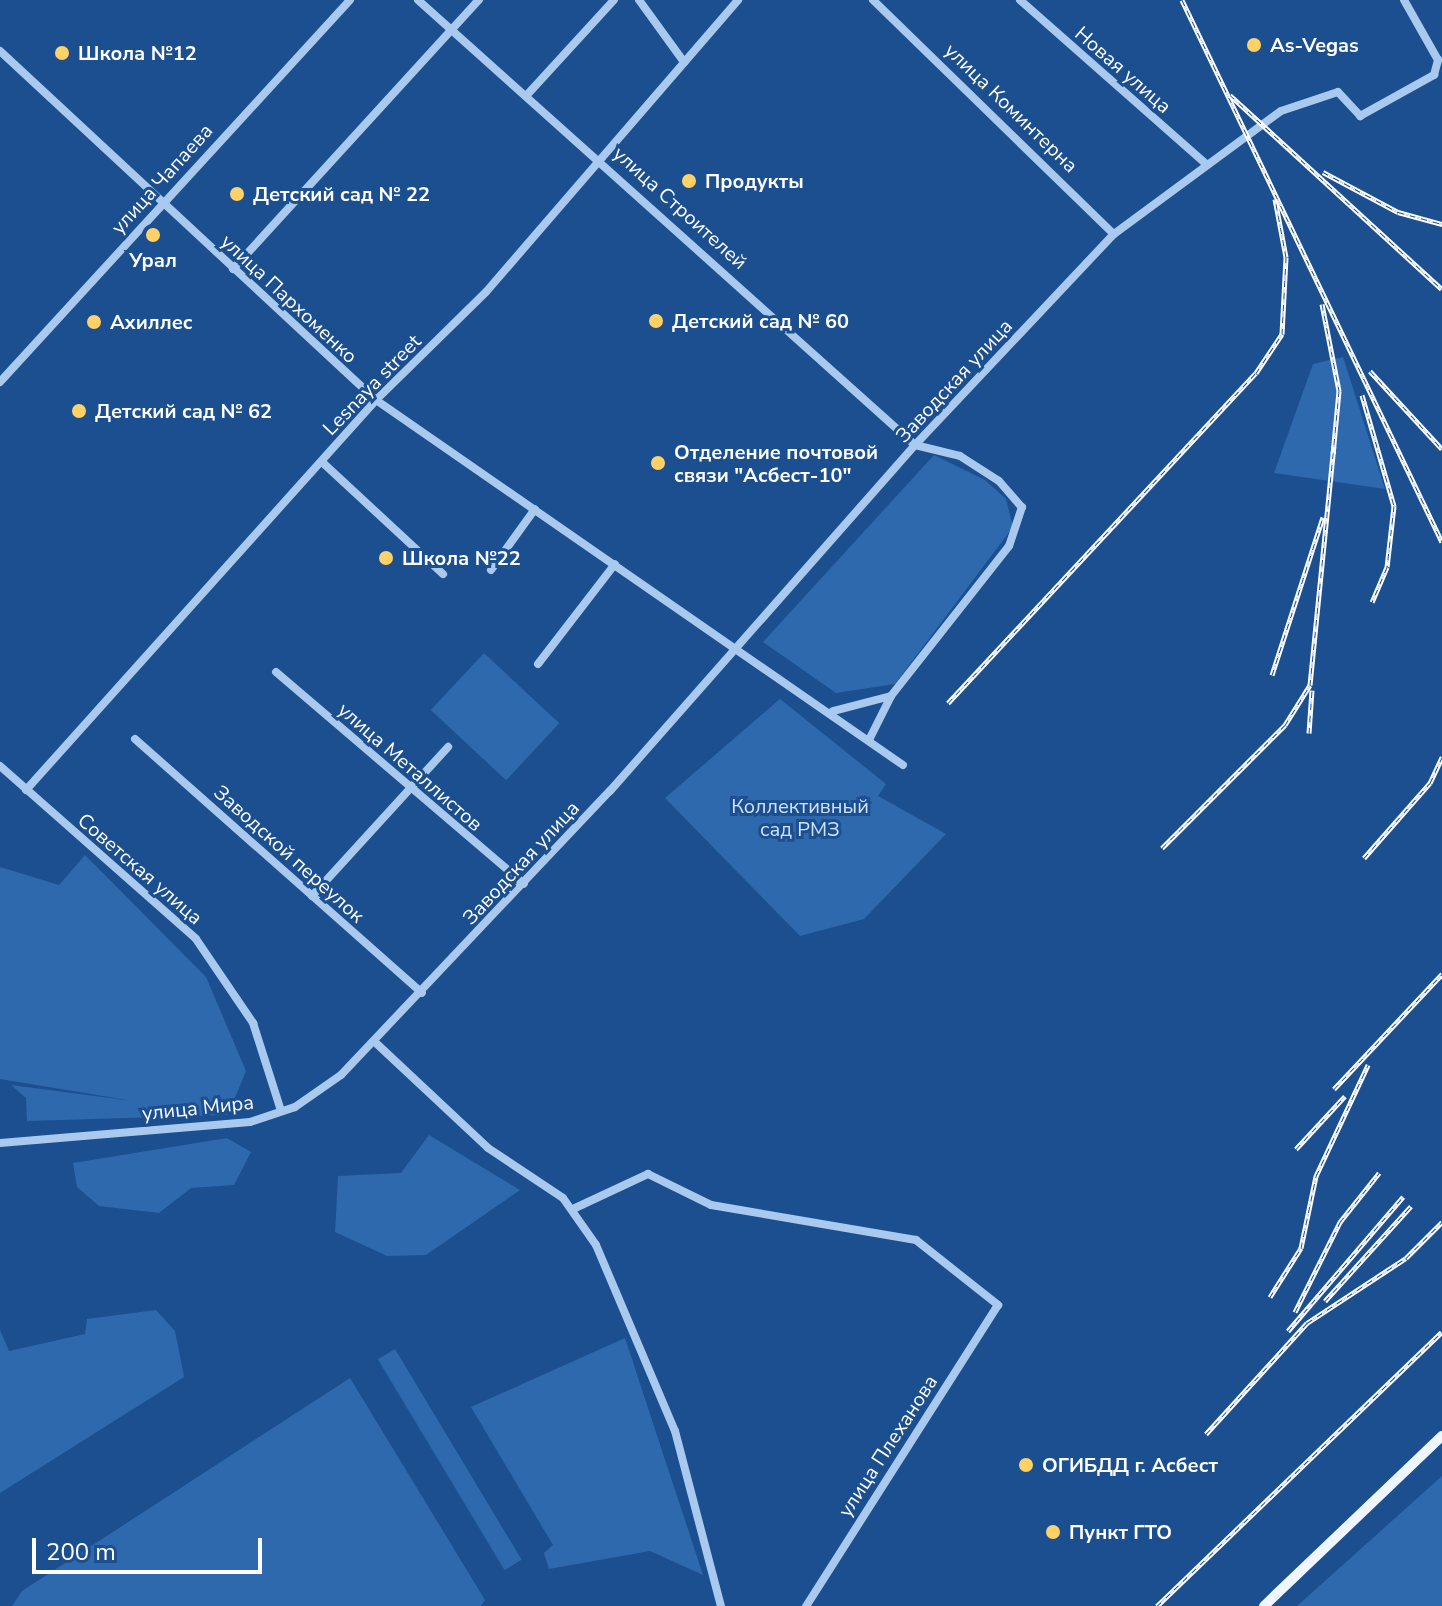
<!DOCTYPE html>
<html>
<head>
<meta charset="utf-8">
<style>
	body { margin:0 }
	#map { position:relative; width:1442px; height:1606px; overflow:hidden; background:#1b4f8f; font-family:"Nunito Sans",sans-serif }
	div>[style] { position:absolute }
	.green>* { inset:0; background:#2e69ad; transform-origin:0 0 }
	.minor>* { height:8px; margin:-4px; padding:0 4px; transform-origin:4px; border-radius:4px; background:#a9c9ee }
	.major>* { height:10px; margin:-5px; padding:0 5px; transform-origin:5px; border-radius:5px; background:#f0f6ff }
	.rail>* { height:5px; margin-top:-2.5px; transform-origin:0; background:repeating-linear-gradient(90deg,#1b4f8f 0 6px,#fff 0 12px); box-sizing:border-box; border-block:2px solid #fff }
	.dots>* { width:22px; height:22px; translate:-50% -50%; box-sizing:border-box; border:4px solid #1b4f8f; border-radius:50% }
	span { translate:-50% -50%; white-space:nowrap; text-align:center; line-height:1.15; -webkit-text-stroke:6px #1b4f8f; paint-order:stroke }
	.poi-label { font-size:20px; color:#fff; font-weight:700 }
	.left { translate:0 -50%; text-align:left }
	.street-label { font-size:20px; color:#fff }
	.park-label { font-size:20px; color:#cfe3fa }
	.scale { position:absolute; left:32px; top:1538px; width:230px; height:36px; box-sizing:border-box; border:4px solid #fff; border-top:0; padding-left:10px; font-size:24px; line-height:28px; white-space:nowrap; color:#fff; -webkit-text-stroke:6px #1b4f8f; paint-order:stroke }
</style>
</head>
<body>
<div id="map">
	<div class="green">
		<div style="clip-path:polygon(1343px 357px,1385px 489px,1274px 473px,1313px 364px)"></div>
		<div style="clip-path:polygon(934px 455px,985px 480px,1006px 499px,1013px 527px,895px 684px,836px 693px,763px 642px)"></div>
		<div style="left:484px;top:653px;width:103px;height:78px;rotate:43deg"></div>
		<div style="clip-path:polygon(780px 699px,886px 784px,878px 796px,946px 834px,864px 919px,800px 936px,665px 798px)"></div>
		<div style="clip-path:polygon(85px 855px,206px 977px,246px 1071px,228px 1115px,27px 1121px,26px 1098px,11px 1085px,133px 1101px,0 1079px,0 867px,59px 885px)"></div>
		<div style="clip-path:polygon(429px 1135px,520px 1190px,426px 1255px,387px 1256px,335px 1232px,338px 1176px,401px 1173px)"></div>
		<div style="clip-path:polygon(227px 1138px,251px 1152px,234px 1185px,191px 1188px,159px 1213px,99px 1206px,77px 1187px,73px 1163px)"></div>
		<div style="clip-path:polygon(156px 1310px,175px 1331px,184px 1377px,0 1493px,0 1330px,9px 1351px,85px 1334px,87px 1319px)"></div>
		<div style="clip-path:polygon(625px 1338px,703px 1575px,650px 1551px,549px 1569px,544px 1553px,553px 1545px,471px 1407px)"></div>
		<div style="left:395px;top:1349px;width:246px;height:20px;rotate:59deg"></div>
		<div style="clip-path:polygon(350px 1378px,485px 1600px,481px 1606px,12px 1606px,22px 1591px)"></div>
		<div style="clip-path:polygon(1442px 1476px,1442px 1606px,1297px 1606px)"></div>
	</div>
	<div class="minor">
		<div style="left:418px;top:0;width:667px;rotate:41.84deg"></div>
		<div style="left:915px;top:445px;width:46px;rotate:13.7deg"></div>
		<div style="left:960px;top:456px;width:46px;rotate:32.7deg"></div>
		<div style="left:999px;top:481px;width:35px;rotate:49deg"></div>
		<div style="left:1022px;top:507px;width:41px;rotate:108.4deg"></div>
		<div style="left:1009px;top:546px;width:191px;rotate:128.2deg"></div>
		<div style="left:891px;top:696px;width:60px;rotate:165.5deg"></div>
		<div style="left:639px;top:0;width:77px;rotate:54deg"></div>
		<div style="left:873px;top:0;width:336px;rotate:44.2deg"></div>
		<div style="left:1020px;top:0;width:247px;rotate:41.4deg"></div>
		<div style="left:0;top:51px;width:513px;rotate:42.87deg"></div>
		<div style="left:376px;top:400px;width:641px;rotate:34.71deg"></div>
		<div style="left:526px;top:96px;width:130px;rotate:-47.5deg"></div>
		<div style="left:233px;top:269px;width:365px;rotate:-47.6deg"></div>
		<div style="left:0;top:382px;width:518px;rotate:-47.5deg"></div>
		<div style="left:322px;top:462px;width:165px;rotate:42.8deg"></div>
		<div style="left:491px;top:570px;width:75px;rotate:-54.2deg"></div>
		<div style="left:538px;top:664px;width:126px;rotate:-52.4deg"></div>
		<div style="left:276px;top:672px;width:326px;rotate:40.5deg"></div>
		<div style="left:135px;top:739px;width:383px;rotate:41.5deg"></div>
		<div style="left:869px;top:740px;width:49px;rotate:-63.4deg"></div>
		<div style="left:0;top:766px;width:261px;rotate:41.4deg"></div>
		<div style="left:196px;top:939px;width:102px;rotate:55.8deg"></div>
		<div style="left:253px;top:1023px;width:92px;rotate:72.3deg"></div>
		<div style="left:26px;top:790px;width:524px;rotate:-48.09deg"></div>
		<div style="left:376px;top:400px;width:154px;rotate:-44.5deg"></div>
		<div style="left:486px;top:292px;width:386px;rotate:-49.2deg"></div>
		<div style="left:312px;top:896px;width:202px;rotate:-47.6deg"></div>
		<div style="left:377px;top:1044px;width:152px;rotate:43.1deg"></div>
		<div style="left:488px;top:1148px;width:90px;rotate:33.7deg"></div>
		<div style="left:563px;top:1198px;width:57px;rotate:54.9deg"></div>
		<div style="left:596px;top:1245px;width:202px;rotate:67deg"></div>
		<div style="left:675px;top:1431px;width:181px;rotate:75.3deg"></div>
		<div style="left:0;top:1143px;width:251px;rotate:-4.8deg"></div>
		<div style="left:250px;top:1122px;width:47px;rotate:-18.4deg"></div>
		<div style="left:295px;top:1107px;width:56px;rotate:-34.8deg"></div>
		<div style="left:341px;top:1075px;width:391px;rotate:-46.6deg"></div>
		<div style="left:610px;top:791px;width:461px;rotate:-48.6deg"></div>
		<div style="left:915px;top:445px;width:290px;rotate:-46.7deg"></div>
		<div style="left:1114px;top:234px;width:207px;rotate:-36.4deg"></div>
		<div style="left:1281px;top:111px;width:60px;rotate:-18.4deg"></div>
		<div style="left:1338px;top:92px;width:33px;rotate:47deg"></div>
		<div style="left:1360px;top:116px;width:85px;rotate:-29deg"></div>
		<div style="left:1434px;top:75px;width:16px;rotate:-75deg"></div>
		<div style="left:1438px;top:60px;width:69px;rotate:-119.5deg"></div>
		<div style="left:573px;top:1209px;width:83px;rotate:-25deg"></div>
		<div style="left:648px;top:1174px;width:70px;rotate:26.2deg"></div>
		<div style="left:711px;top:1205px;width:208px;rotate:9.7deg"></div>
		<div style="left:916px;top:1240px;width:105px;rotate:38.4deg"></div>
		<div style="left:998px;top:1305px;width:357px;rotate:122.5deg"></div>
	</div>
	<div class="major">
		<div style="left:1264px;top:1606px;width:246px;rotate:-43.7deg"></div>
	</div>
	<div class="rail">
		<div style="left:1182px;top:0;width:601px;rotate:64.37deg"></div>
		<div style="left:1230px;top:95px;width:287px;rotate:42.5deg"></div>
		<div style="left:1323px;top:172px;width:85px;rotate:28.1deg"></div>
		<div style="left:1398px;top:212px;width:46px;rotate:15.3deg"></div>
		<div style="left:1322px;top:304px;width:89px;rotate:78.9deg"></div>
		<div style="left:1339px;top:391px;width:63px;rotate:95.4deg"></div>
		<div style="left:1370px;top:371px;width:106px;rotate:47.3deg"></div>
		<div style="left:1362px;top:395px;width:116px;rotate:73.9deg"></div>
		<div style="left:1394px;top:506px;width:61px;rotate:96.5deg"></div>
		<div style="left:1387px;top:567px;width:38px;rotate:113deg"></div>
		<div style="left:1272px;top:675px;width:166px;rotate:-72.1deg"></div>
		<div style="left:948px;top:703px;width:451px;rotate:-47deg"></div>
		<div style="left:1256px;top:373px;width:47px;rotate:-56.3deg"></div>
		<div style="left:1282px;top:334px;width:77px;rotate:-87deg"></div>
		<div style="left:1286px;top:257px;width:59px;rotate:-100.7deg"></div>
		<div style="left:1309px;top:733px;width:43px;rotate:-86deg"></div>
		<div style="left:1162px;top:848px;width:174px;rotate:-45deg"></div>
		<div style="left:1285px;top:725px;width:47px;rotate:-58deg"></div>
		<div style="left:1310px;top:685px;width:240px;rotate:-84.3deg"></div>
		<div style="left:1364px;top:858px;width:100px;rotate:-48.7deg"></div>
		<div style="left:1430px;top:783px;width:29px;rotate:-65deg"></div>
		<div style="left:1334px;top:1089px;width:158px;rotate:-46.8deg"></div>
		<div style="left:1296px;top:1149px;width:72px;rotate:-47.2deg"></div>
		<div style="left:1270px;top:1297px;width:58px;rotate:-57.7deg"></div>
		<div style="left:1301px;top:1248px;width:74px;rotate:-78.2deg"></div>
		<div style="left:1316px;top:1176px;width:123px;rotate:-64.9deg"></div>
		<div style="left:1325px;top:1301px;width:128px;rotate:-47.8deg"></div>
		<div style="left:1295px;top:1312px;width:101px;rotate:-63.4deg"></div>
		<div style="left:1340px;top:1222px;width:63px;rotate:-51.5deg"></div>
		<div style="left:1288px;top:1331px;width:177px;rotate:-49.4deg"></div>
		<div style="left:1206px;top:1434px;width:150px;rotate:-47.7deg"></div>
		<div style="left:1307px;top:1323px;width:118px;rotate:-33.3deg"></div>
		<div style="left:1406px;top:1258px;width:51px;rotate:-45deg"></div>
		<div style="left:1157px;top:1606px;width:395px;rotate:-43.9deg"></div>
	</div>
	<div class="dots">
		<div style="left:1254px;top:45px;background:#ffd166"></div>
		<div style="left:62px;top:53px;background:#ffd166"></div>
		<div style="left:689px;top:181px;background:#ffd166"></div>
		<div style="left:237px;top:194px;background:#ffd166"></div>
		<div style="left:153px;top:235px;background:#ffd166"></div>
		<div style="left:656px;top:321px;background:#ffd166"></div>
		<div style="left:94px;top:322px;background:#ffd166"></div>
		<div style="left:79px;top:411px;background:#ffd166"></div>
		<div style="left:658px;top:463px;background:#ffd166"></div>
		<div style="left:386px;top:558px;background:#ffd166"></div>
		<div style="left:1026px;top:1465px;background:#ffd166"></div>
		<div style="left:1053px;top:1532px;background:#ffd166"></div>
	</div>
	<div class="poi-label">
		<span class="left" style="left:1270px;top:45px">As-Vegas</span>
		<span class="left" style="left:78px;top:53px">Школа №12</span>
		<span class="left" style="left:705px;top:181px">Продукты</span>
		<span class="left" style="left:253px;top:194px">Детский сад № 22</span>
		<span style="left:153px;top:260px">Урал</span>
		<span class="left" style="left:672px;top:321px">Детский сад № 60</span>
		<span class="left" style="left:110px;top:322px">Ахиллес</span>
		<span class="left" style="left:95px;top:411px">Детский сад № 62</span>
		<span class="left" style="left:674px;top:464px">Отделение почтовой<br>связи "Асбест-10"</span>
		<span class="left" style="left:402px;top:558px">Школа №22</span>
		<span class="left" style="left:1042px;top:1465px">ОГИБДД г. Асбест</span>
		<span class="left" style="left:1069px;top:1532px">Пункт ГТО</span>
	</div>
	<div class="street-label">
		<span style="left:1123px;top:70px;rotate:41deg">Новая улица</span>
		<span style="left:1011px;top:108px;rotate:44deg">улица Коминтерна</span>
		<span style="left:162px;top:179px;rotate:-48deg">улица Чапаева</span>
		<span style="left:680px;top:208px;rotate:42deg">улица Строителей</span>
		<span style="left:289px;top:299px;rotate:43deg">улица Пархоменко</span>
		<span style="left:954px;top:381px;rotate:-47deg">Заводская улица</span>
		<span style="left:372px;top:385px;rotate:-46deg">Lesnaya street</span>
		<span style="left:410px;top:767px;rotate:41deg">улица Металлистов</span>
		<span style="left:289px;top:854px;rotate:42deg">Заводской переулок</span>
		<span style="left:521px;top:863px;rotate:-47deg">Заводская улица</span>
		<span style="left:140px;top:869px;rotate:41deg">Советская улица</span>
		<span style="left:198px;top:1108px;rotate:-6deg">улица Мира</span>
		<span style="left:888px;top:1446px;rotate:-57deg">улица Плеханова</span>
	</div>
	<div class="park-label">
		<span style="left:800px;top:818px">Коллективный<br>сад РМЗ</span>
	</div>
	<div class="scale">200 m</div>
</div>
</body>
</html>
